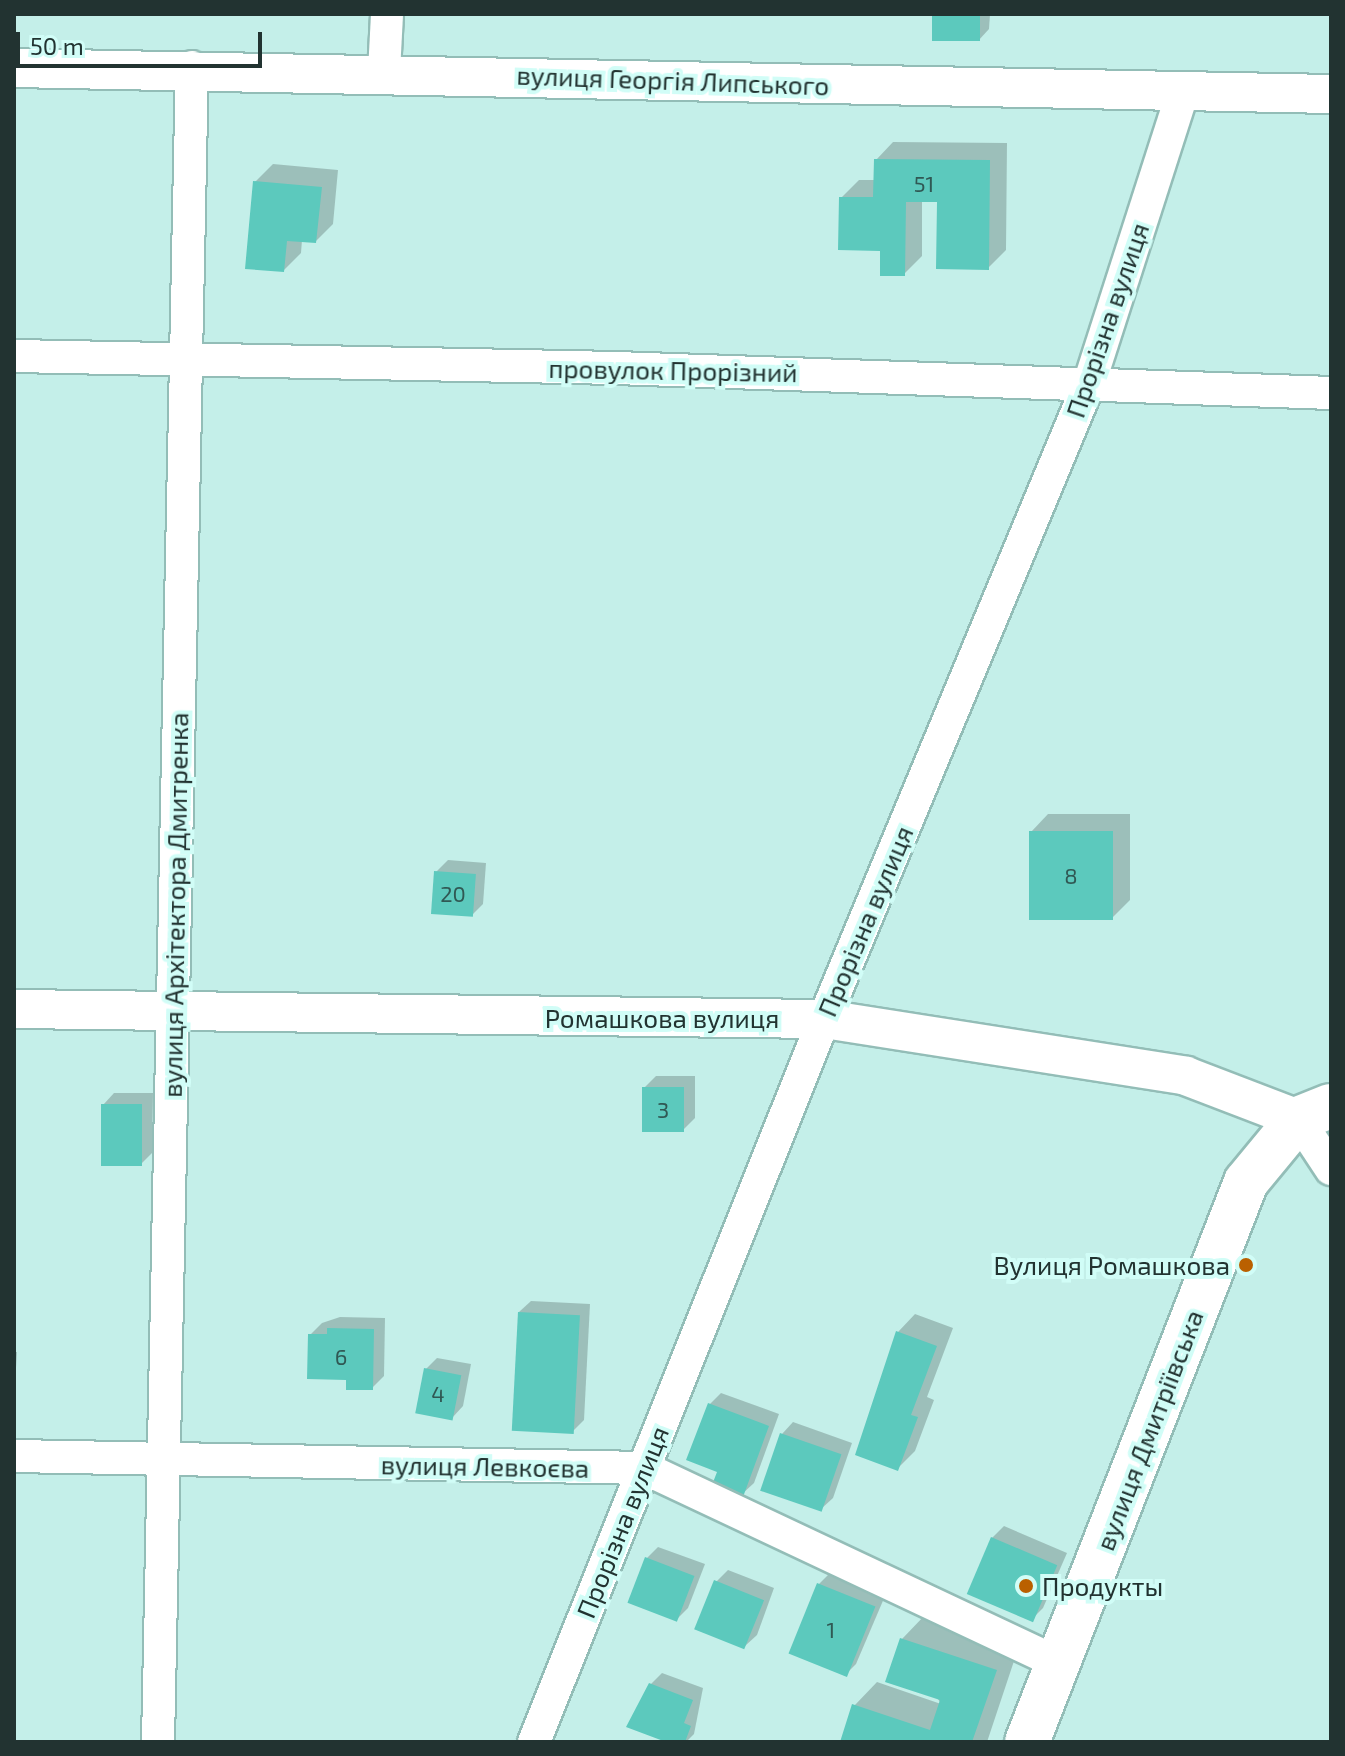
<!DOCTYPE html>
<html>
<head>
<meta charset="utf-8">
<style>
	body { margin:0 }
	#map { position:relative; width:1345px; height:1756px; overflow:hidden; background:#c4efe9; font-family:"Exo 2",sans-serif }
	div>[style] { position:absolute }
	.shadow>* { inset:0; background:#0003 }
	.building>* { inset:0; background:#5cc9bd; transform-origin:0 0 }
	.roads { filter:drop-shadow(2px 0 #93bdb7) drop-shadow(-2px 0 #93bdb7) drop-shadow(0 2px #93bdb7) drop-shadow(0 -2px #93bdb7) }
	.minor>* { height:32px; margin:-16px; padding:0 16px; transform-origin:16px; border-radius:16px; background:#fff }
	.tertiary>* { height:38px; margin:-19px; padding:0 19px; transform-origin:19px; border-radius:19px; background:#fff }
	.secondary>* { height:44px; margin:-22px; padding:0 22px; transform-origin:22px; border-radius:22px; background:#fff }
	.dots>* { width:22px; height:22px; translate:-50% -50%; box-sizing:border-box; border:4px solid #d1fdf7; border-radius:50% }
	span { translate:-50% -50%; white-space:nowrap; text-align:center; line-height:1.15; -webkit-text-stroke:8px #d1fdf7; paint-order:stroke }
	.number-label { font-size:22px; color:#305854 }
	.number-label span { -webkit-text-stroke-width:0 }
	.street-label { font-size:26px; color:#223331 }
	.poi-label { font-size:26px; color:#223331 }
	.right { translate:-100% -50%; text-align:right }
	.left { translate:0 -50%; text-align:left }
	.frame { position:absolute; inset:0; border:16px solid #223331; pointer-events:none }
	.scale { position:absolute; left:16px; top:32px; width:246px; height:36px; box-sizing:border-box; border:4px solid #223331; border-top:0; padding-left:10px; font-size:24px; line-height:28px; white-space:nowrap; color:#223331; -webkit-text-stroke:6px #d1fdf7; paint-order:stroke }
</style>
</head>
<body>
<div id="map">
	<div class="shadow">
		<div style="clip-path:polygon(934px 14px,990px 14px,989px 29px,978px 41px)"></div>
		<div style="clip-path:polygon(893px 142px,1007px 143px,1006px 250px,988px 268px,939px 200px,922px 200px,922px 256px,904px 274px,841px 198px,859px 180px,875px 180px,876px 160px)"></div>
		<div style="clip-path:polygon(273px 164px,338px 170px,333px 224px,316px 241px,302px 240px,301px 253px,284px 270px,255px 182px)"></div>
		<div style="clip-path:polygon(1048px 814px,1130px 814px,1130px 900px,1112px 918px,1031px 832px)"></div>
		<div style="clip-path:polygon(448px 860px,486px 863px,483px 904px,471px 916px,436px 872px)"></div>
		<div style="clip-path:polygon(656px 1076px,695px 1076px,695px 1118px,683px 1130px,644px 1088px)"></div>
		<div style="clip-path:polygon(114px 1093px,153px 1093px,152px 1153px,140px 1165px,103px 1105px)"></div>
		<div style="clip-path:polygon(531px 1301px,590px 1304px,584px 1420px,572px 1432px,519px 1312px)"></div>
		<div style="clip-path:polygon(915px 1314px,953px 1328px,927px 1397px,934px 1400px,915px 1451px,898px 1468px,857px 1453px,898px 1332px)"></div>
		<div style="clip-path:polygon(340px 1317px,385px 1318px,384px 1376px,372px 1388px,348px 1378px,310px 1335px,322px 1323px)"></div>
		<div style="clip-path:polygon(14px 1352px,17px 1352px,14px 1401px)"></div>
		<div style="clip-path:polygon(437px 1358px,471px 1364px,463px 1406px,452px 1418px,426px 1369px)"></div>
		<div style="clip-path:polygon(721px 1393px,779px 1414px,754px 1483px,742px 1494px,720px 1471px,710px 1404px)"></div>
		<div style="clip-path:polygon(793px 1422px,852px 1443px,833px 1498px,821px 1509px,782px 1434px)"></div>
		<div style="clip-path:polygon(1004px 1526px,1067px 1553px,1043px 1608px,1031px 1620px,992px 1538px)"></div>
		<div style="clip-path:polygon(658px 1547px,705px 1564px,688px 1608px,677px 1619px,647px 1558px)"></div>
		<div style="clip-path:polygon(728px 1570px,774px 1588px,757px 1635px,745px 1646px,716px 1582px)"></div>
		<div style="clip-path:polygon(831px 1572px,885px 1596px,856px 1664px,844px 1676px,819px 1584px)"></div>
		<div style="clip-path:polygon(925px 1615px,1019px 1646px,987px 1742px,842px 1742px,854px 1706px,877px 1682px,941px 1704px,902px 1639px)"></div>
		<div style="clip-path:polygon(662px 1673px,703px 1688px,694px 1734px,686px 1742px,672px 1742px,650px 1685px)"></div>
	</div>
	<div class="building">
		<div style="left:932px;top:14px;width:48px;height:27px"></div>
		<div style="clip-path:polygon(874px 159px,990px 160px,989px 270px,936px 269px,937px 202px,906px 202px,905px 276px,880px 276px,880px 251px,838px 250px,839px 197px,873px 197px)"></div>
		<div style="clip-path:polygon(253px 181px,322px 187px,316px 243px,287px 241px,284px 272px,245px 269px)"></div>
		<div style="left:1029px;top:831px;width:84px;height:89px"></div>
		<div style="left:434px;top:871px;width:42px;height:43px;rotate:4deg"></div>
		<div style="left:642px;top:1087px;width:42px;height:45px"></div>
		<div style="left:101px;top:1104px;width:41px;height:62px"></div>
		<div style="left:518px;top:1312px;width:62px;height:119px;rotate:3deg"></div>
		<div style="clip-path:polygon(327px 1328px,374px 1329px,373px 1390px,346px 1390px,346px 1380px,307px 1379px,308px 1334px,327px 1334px)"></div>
		<div style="clip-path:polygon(896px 1331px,937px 1346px,911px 1415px,918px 1417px,898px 1471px,855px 1455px)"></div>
		<div style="left:424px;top:1368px;width:38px;height:46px;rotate:11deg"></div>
		<div style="clip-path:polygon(708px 1403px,769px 1426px,743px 1497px,712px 1485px,717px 1472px,686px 1460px)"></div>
		<div style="left:780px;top:1433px;width:65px;height:61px;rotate:19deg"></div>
		<div style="left:991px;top:1537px;width:72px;height:62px;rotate:23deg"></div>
		<div style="left:645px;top:1557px;width:53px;height:49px;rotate:21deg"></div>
		<div style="left:714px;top:1580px;width:54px;height:53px;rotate:22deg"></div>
		<div style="left:817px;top:1583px;width:63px;height:76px;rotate:22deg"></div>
		<div style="clip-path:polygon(900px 1638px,997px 1670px,972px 1742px,840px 1742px,852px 1704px,930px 1730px,940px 1700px,885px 1682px)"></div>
		<div style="clip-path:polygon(649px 1683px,693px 1700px,684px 1723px,691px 1726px,685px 1742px,666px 1742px,626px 1727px)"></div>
	</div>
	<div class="roads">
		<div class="minor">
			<div style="left:384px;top:72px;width:58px;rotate:-87deg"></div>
			<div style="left:14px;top:356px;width:602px;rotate:1.14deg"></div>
			<div style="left:616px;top:368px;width:715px;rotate:2deg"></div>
			<div style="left:1298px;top:1119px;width:60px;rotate:56.6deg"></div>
			<div style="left:14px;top:1456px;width:630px;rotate:1.09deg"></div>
			<div style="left:644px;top:1468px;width:456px;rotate:25.2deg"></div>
			<div style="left:158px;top:1742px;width:1675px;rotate:-88.84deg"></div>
			<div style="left:534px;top:1742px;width:779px;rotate:-68.14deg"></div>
			<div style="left:824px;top:1019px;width:691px;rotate:-67.37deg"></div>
			<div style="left:1090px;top:381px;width:301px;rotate:-72.2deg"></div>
		</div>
		<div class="tertiary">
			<div style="left:14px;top:68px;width:1317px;rotate:1.13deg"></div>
			<div style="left:14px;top:1009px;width:810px;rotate:0.71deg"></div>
			<div style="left:824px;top:1019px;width:366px;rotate:8.9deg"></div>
			<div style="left:1186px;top:1076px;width:120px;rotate:21deg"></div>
		</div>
		<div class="secondary">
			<div style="left:1027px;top:1742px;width:601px;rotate:-68.64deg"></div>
			<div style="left:1246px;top:1182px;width:82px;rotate:-50.5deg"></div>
			<div style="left:1298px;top:1119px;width:35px;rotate:-22deg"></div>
		</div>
	</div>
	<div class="dots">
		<div style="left:1246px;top:1265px;background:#ba6000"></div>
		<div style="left:1026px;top:1586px;background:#ba6000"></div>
	</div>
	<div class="number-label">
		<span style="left:924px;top:184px">51</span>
		<span style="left:1071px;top:876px">8</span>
		<span style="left:453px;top:894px">20</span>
		<span style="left:663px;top:1110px">3</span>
		<span style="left:341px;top:1357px">6</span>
		<span style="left:438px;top:1394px">4</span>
		<span style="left:831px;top:1630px">1</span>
	</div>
	<div class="street-label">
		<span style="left:673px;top:80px;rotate:2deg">вулиця Георгія Липського</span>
		<span style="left:1107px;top:320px;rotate:-71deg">Прорізна вулиця</span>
		<span style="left:673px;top:370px;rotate:1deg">провулок Прорізний</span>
		<span style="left:175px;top:905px;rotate:-89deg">вулиця Архітектора Дмитренка</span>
		<span style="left:865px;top:921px;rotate:-67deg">Прорізна вулиця</span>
		<span style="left:662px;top:1018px">Ромашкова вулиця</span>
		<span style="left:1149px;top:1430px;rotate:-69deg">вулиця Дмитріївська</span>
		<span style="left:485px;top:1466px;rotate:1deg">вулиця Левкоєва</span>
		<span style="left:622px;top:1522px;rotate:-68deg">Прорізна вулиця</span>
	</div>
	<div class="poi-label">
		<span class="right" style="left:1230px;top:1265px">Вулиця Ромашкова</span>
		<span class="left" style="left:1042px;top:1586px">Продукты</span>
	</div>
	<div class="frame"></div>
	<div class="scale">50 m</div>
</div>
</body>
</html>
